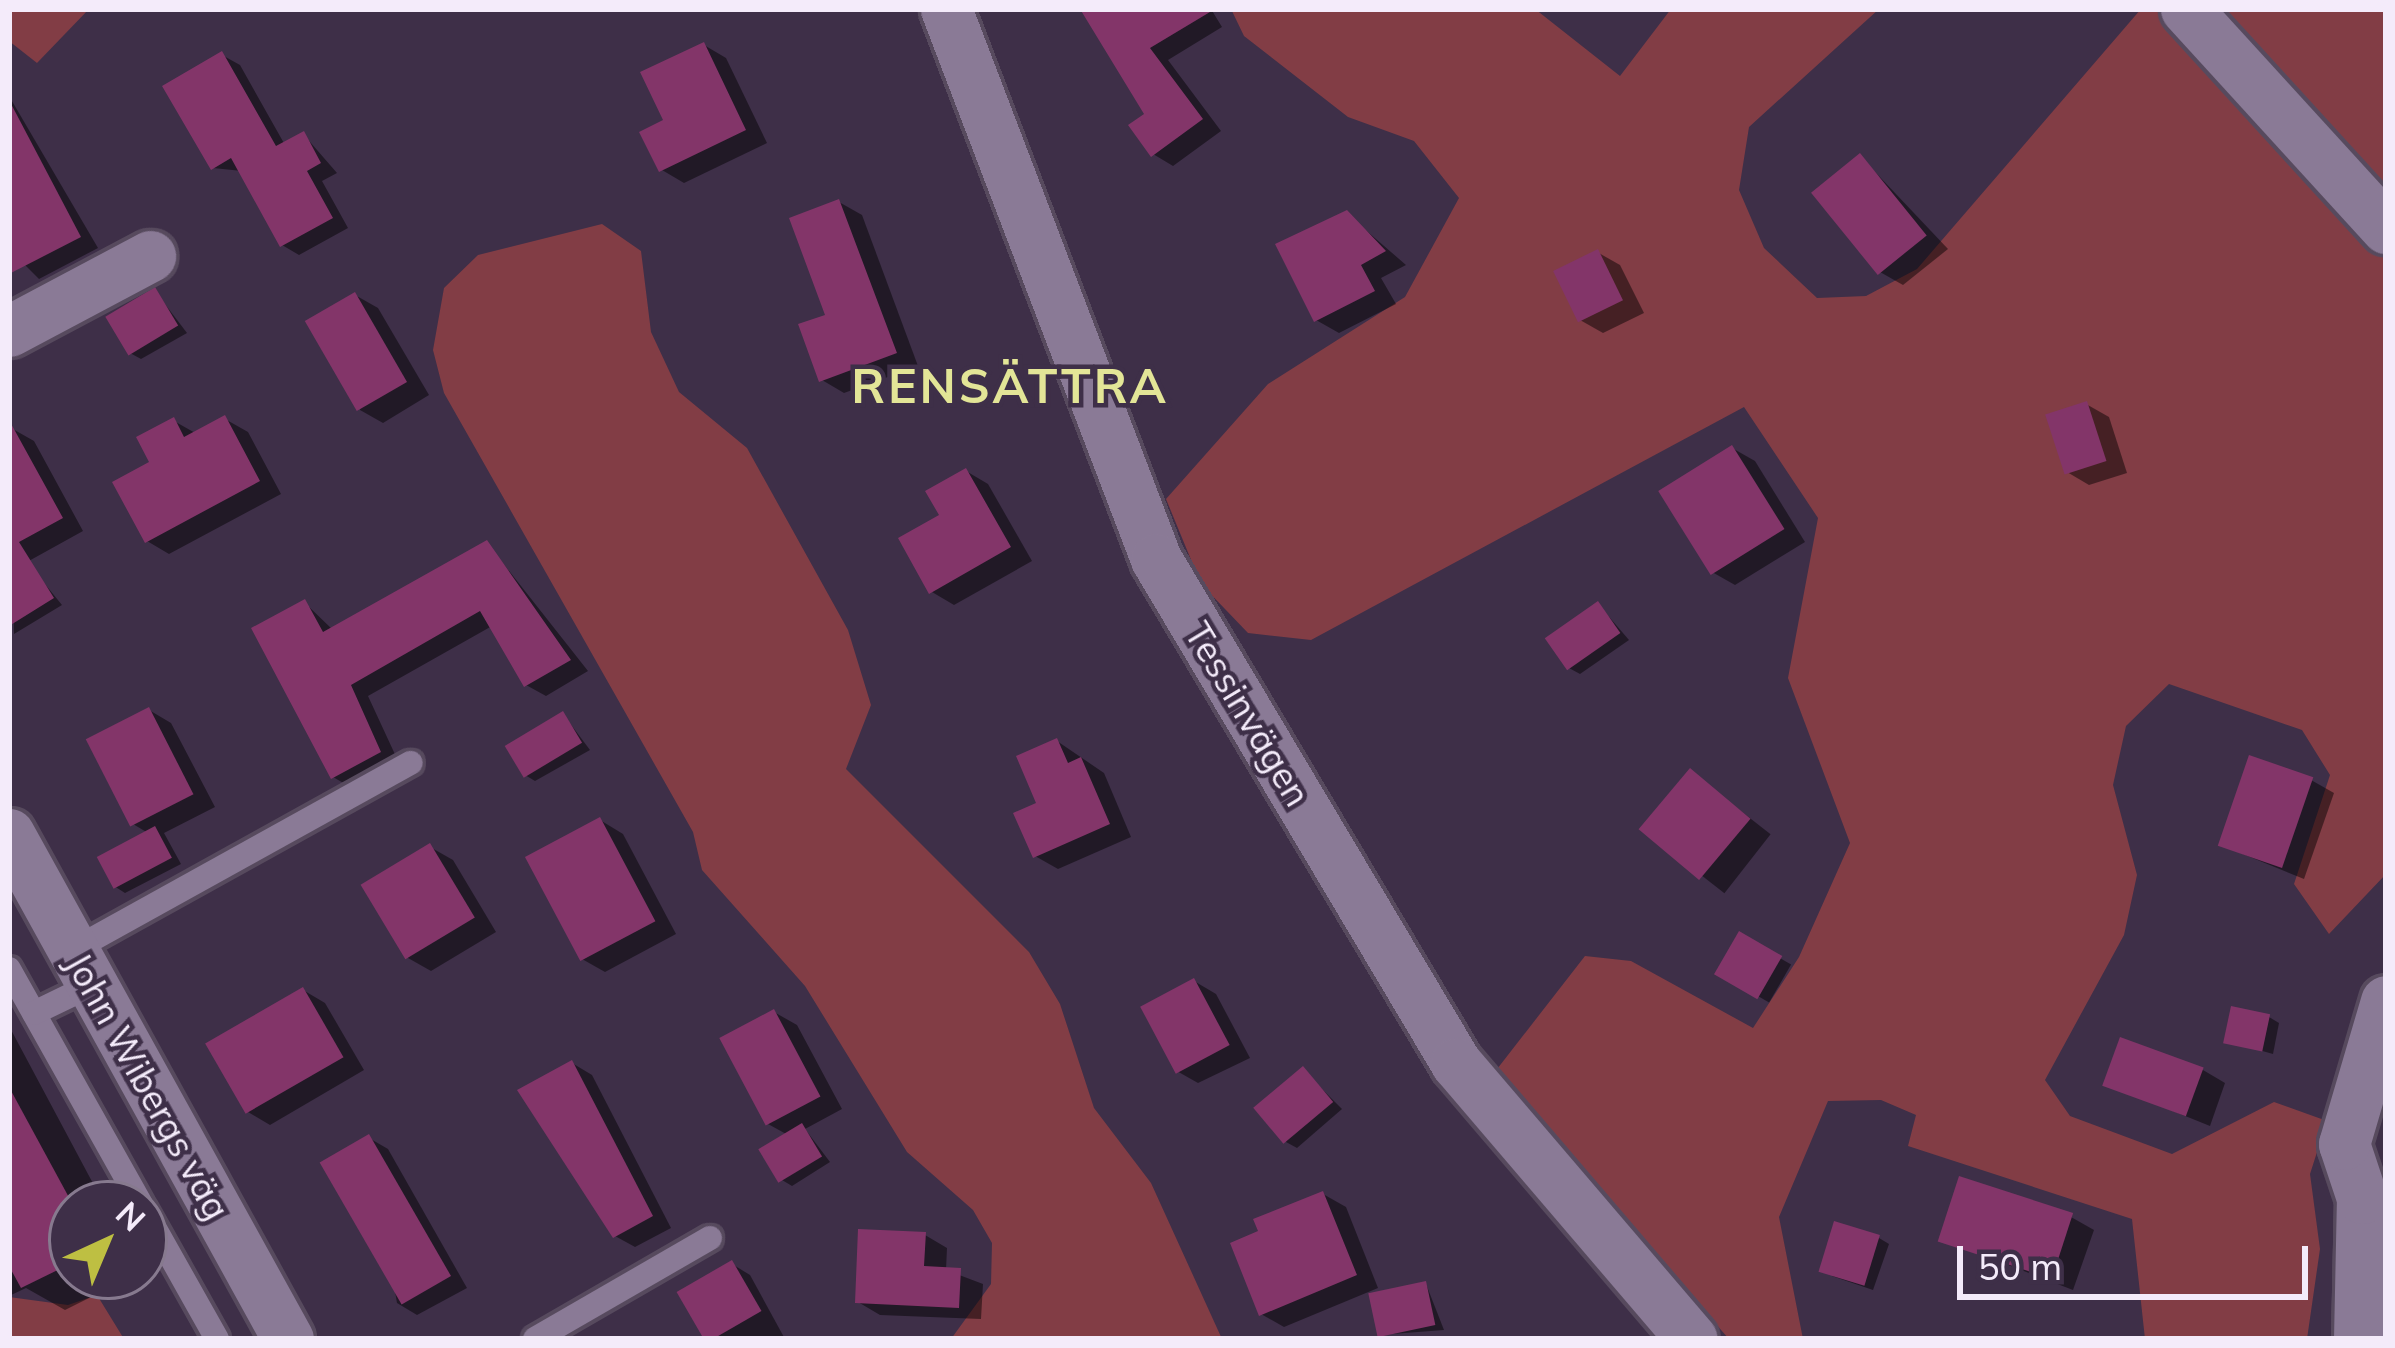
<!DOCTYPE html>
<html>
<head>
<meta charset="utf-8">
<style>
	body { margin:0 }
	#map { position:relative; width:2395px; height:1348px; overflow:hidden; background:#3e2f48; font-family:Mulish,sans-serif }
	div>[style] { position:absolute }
	.green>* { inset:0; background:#823d45 }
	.shadow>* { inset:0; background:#0007; transform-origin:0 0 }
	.building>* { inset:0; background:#833569; transform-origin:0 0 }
	.roads { filter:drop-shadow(3px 0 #574a5e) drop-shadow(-3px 0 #574a5e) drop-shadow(0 3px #574a5e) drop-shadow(0 -3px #574a5e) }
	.service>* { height:24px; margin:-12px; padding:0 12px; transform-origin:12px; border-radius:12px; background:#8a7a96 }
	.minor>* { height:51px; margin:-25.5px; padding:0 25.5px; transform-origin:25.5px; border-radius:25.5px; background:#8a7a96 }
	span { translate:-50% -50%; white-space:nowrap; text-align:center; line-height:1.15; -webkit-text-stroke:9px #3e2f48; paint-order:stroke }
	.street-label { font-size:36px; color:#f4ebfa }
	.district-label { font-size:48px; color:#e3e597; font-weight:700; letter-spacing:3px }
	.frame { position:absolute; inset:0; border:12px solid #f4ebfa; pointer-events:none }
	.north { position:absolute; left:48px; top:1180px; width:120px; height:120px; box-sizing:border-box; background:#3e2f48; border:3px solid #877a8f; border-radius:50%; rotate:44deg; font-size:33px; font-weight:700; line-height:48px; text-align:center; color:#f4ebfa }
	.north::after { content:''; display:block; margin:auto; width:42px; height:54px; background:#bebf42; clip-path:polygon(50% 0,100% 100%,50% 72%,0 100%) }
	.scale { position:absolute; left:1957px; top:1246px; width:351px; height:54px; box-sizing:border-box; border:6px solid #f4ebfa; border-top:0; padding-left:15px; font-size:36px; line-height:42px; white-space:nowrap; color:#f4ebfa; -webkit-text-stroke:9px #3e2f48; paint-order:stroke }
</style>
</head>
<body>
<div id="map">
	<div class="green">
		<div style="clip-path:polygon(9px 9px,89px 9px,37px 63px,9px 41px)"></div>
		<div style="clip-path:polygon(1231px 9px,1535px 9px,1620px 76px,1671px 9px,1879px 9px,1749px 127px,1739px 190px,1764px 248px,1817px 298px,1866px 296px,1917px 269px,2141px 9px,2170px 9px,2386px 244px,2386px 874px,2329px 934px,2294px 884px,2330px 775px,2302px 730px,2169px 684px,2126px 726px,2113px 785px,2137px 875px,2124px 935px,2045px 1080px,2070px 1116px,2172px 1154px,2274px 1102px,2327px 1121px,2310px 1174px,2320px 1249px,2307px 1339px,2145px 1339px,2132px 1219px,1908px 1146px,1916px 1115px,1881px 1100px,1828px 1101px,1779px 1217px,1803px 1339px,1729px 1339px,1494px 1073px,1585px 956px,1631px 961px,1753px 1028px,1799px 957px,1850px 843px,1788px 678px,1818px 518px,1744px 407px,1311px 640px,1248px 633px,1201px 584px,1166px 499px,1268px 384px,1405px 297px,1459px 198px,1414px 141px,1348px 117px,1244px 36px)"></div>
		<div style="clip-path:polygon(2207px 9px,2386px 9px,2386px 210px)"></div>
		<div style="clip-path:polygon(602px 224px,641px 251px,651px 332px,679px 392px,747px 448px,848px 630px,871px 705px,846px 769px,1029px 952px,1060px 1004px,1094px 1108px,1151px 1183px,1222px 1339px,951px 1339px,991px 1284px,992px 1243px,973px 1210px,907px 1152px,805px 986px,702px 870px,693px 832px,444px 393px,433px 350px,444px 288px,478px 255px)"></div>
		<div style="clip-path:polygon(97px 1295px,124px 1339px,9px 1339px,9px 1297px,68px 1305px)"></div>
	</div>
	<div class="shadow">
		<div style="clip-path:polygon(1083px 9px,1211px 9px,1222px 27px,1168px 60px,1221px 131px,1173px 166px,1153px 154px,1148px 115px)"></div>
		<div style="clip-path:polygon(704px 45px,726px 58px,767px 143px,684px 183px,662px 170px,667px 122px)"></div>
		<div style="clip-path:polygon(222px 55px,240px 65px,285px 145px,304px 135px,337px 173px,322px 181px,348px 228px,299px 255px,282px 245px,242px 171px,213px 168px)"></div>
		<div style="clip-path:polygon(9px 96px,98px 248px,39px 279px,9px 249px)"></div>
		<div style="clip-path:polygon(1860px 156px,1948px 249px,1903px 285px,1880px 272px)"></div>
		<div style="clip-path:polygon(839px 202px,862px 215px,918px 366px,844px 393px,822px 380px)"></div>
		<div style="clip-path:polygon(1346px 213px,1406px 265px,1381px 278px,1396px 304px,1339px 333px,1316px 320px)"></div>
		<div style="clip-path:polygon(1597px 252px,1620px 265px,1644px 313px,1603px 333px,1580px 320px)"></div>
		<div style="clip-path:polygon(155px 291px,187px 333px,141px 359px,130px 353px)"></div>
		<div style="clip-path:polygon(355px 295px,378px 308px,429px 395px,383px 423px,360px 410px)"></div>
		<div style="clip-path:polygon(2086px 404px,2109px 417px,2127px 473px,2089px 485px,2067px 472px)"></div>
		<div style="clip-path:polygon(225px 419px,248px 432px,281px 494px,169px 554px,147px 541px,153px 463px,174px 421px,197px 434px)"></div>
		<div style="clip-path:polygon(11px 428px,34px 441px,83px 531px,27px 562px,62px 605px,14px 634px)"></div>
		<div style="clip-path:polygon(1732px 448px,1755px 461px,1805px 542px,1735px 585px,1712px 572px)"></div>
		<div style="clip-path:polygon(966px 471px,988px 484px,1032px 561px,954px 605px,932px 592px,943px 516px)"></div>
		<div style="clip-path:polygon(487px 543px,588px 671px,546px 696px,526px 685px,492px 626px,368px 696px,399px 763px,352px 788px,333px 777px,305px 603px,333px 630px)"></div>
		<div style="clip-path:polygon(1598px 604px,1629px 640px,1580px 674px,1569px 668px)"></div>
		<div style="clip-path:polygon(149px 710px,171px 723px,215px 807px,164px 833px,181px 864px,125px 893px,114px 886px,148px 833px,133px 824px)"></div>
		<div style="clip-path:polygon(563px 714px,590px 750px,535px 781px,525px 775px)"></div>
		<div style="clip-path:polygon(1057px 741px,1104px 773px,1131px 837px,1058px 869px,1035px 856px)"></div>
		<div style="left:1691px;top:772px;width:101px;height:75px;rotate:38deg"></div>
		<div style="clip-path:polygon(2311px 780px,2334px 793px,2304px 879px,2221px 845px)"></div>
		<div style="clip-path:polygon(600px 820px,623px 834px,676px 934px,605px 972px,582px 959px)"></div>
		<div style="clip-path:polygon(430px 847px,453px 860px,496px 932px,431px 971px,408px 958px)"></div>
		<div style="left:1740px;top:935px;width:59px;height:44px;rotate:30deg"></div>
		<div style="clip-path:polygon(1194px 981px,1216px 994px,1250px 1058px,1198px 1083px,1175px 1070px)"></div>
		<div style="clip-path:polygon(303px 990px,325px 1003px,364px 1070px,270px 1125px,248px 1112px)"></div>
		<div style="clip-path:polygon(774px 1012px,797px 1025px,842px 1109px,805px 1129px,830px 1162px,792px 1186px,782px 1180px,788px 1135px,768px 1124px)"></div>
		<div style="clip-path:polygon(2269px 1017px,2279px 1023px,2273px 1054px,2227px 1041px)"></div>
		<div style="clip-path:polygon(9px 1026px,104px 1204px,72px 1204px,72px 1276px,133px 1276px,65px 1310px,26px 1288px,9px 1296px)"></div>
		<div style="clip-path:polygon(572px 1063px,592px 1075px,671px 1228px,635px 1247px,615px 1236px)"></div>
		<div style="clip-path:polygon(1303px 1070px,1342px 1109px,1297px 1148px,1286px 1142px)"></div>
		<div style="clip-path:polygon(2203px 1070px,2225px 1083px,2210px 1126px,2106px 1084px)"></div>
		<div style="clip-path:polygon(369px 1138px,388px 1149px,467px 1288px,417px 1315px,397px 1303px)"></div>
		<div style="clip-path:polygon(1323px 1194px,1346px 1207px,1378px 1288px,1284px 1327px,1261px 1314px,1262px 1233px)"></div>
		<div style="clip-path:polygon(2071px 1217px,2094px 1230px,2073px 1290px,1941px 1239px)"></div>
		<div style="clip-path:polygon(925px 1235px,947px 1248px,946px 1270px,983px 1284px,981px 1319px,880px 1315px,858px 1302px)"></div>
		<div style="clip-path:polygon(1879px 1238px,1889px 1244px,1873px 1290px,1832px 1276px)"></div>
		<div style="clip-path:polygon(732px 1264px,750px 1275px,785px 1339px,707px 1339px,681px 1293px)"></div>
		<div style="clip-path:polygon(1426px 1284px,1444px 1330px,1379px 1335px)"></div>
	</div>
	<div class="building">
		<div style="clip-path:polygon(1080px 9px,1215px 9px,1150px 48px,1203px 119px,1151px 157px,1128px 125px,1144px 114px)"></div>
		<div style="clip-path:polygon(704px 42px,746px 130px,659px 172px,639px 132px,663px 120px,640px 72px)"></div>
		<div style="clip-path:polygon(222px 51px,276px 146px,304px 131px,321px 163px,307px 171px,333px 218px,280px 247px,231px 158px,211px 170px,162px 86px)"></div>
		<div style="clip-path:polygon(9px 100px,81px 237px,9px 274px)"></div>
		<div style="left:1860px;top:153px;width:106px;height:63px;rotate:51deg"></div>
		<div style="clip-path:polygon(839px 199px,897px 353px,819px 382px,798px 324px,825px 315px,789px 218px)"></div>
		<div style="clip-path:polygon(1347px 210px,1386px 251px,1361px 265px,1375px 291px,1314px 322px,1275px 244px)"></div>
		<div style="left:1598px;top:249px;width:57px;height:50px;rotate:64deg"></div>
		<div style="left:155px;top:287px;width:45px;height:58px;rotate:59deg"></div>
		<div style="left:355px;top:292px;width:104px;height:58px;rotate:60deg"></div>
		<div style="left:2087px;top:401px;width:63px;height:44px;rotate:72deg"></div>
		<div style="clip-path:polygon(225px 415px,260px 481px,145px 543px,112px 482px,149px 462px,136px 437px,174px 417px,184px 437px)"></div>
		<div style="clip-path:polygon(9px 420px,63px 518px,19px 542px,54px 598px,9px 626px)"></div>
		<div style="left:1732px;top:445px;width:99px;height:87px;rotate:58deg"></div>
		<div style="clip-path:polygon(966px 468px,1011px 547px,929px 594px,898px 538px,939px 515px,925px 491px)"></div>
		<div style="clip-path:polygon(487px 540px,571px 660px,524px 687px,480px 611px,351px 685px,381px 752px,331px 779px,251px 628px,305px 599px,323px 632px)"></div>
		<div style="left:1598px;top:601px;width:39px;height:65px;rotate:55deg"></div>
		<div style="left:149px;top:707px;width:98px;height:71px;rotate:63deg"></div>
		<div style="left:563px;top:711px;width:37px;height:68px;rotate:59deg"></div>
		<div style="clip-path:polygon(1057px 738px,1068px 763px,1081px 757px,1110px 824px,1033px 858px,1013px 813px,1036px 803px,1016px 756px)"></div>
		<div style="left:2249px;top:755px;width:68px;height:96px;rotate:19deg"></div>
		<div style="left:1690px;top:768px;width:79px;height:80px;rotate:40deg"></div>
		<div style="left:600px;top:817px;width:118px;height:85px;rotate:62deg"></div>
		<div style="left:155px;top:826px;width:36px;height:66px;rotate:62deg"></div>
		<div style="left:430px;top:843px;width:87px;height:81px;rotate:59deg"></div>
		<div style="left:1739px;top:931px;width:50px;height:50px;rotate:30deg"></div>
		<div style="left:1194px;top:978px;width:76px;height:61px;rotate:62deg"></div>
		<div style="left:303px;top:987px;width:81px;height:113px;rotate:60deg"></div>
		<div style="left:2231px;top:1006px;width:40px;height:38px;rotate:12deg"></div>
		<div style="left:774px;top:1009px;width:99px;height:62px;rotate:62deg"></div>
		<div style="left:2120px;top:1037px;width:89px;height:52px;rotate:20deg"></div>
		<div style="clip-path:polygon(572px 1060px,653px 1216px,613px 1238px,517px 1090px)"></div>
		<div style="left:1303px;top:1066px;width:47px;height:65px;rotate:50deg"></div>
		<div style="clip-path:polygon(9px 1087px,72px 1203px,72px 1263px,21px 1288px,9px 1266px)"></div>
		<div style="left:802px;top:1123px;width:39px;height:51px;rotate:59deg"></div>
		<div style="left:369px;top:1134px;width:164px;height:57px;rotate:60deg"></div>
		<div style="left:1959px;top:1176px;width:120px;height:69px;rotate:18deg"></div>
		<div style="clip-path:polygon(1323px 1191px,1357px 1275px,1259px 1316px,1230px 1243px,1258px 1231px,1253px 1219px)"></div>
		<div style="left:1834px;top:1221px;width:48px;height:53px;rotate:17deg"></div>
		<div style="clip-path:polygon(858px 1229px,926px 1232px,924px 1266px,961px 1268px,959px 1308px,855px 1303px)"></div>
		<div style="left:732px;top:1260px;width:59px;height:64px;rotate:60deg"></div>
		<div style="left:1426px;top:1281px;width:45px;height:59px;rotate:78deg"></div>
	</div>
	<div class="roads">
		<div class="service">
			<div style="left:73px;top:950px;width:386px;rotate:-29deg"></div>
			<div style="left:9px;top:969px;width:270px;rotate:60.7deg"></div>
			<div style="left:34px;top:1013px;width:64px;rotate:-25.8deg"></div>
			<div style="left:144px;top:1209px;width:149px;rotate:60.7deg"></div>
			<div style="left:535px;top:1339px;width:202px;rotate:-30deg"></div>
		</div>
		<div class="minor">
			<div style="left:946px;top:9px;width:589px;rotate:69.1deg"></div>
			<div style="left:1156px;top:559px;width:587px;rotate:59.24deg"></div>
			<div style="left:1456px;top:1063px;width:363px;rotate:49.5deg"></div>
			<div style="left:2186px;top:9px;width:297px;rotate:47.6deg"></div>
			<div style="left:9px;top:331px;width:160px;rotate:-28deg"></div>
			<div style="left:9px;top:834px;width:577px;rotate:61.08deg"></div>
			<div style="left:2359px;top:1339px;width:141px;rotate:-88.8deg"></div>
			<div style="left:2362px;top:1198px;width:57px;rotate:-108.4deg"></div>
			<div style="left:2344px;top:1144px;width:149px;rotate:-73.6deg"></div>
		</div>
	</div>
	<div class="street-label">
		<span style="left:1248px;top:714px;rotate:59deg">Tessinvägen</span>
		<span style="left:148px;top:1086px;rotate:61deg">John Wibergs väg</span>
	</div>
	<div class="district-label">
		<span style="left:1010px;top:386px">RENSÄTTRA</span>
	</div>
	<div class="frame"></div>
	<div class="north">N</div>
	<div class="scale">50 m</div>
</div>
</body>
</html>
